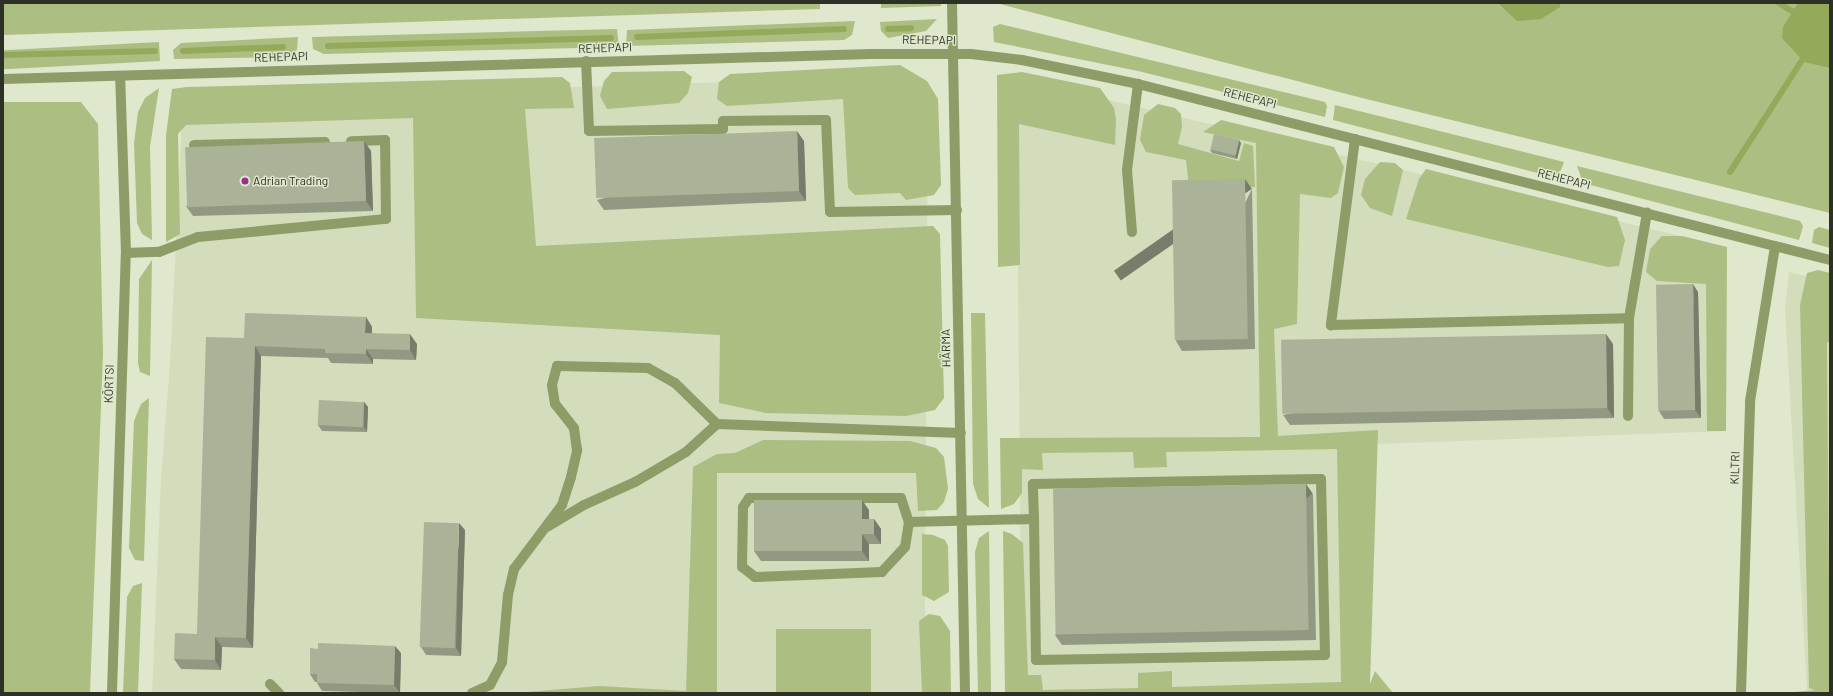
<!DOCTYPE html>
<html>
<head>
<meta charset="utf-8">
<style>
	body { margin:0 }
	#map { position:relative; width:1833px; height:696px; overflow:hidden; background:#dfe8cc; font-family:Barlow,sans-serif }
	div>[style] { position:absolute }
	.built>* { inset:0; background:#d3ddbb }
	.green>* { inset:0; background:#adbe82; transform-origin:0 0 }
	.water>* { inset:0; background:#95a95b }
	.stream>* { height:6px; margin:-3px; padding:0 3px; transform-origin:3px; border-radius:3px; background:#95a95b }
	.lane>* { height:10px; margin:-5px; padding:0 5px; transform-origin:5px; border-radius:5px; background:#8e9c68 }
	.street>* { height:10px; margin:-5px; padding:0 5px; transform-origin:5px; border-radius:5px; background:#8e9c68 }
	.wall>* { inset:0; background:#929982 }
	.shaded-wall>* { inset:0; background:#777d6a; transform-origin:0 0 }
	.building>* { inset:0; background:#aab297; transform-origin:0 0 }
	.dots>* { width:11px; height:11px; translate:-50% -50%; box-sizing:border-box; border:2px solid #dfe8cc; border-radius:50% }
	span { translate:-50% -50%; white-space:nowrap; text-align:center; line-height:1.15; -webkit-text-stroke:3px #dfe8cc; paint-order:stroke }
	.street-label { font-size:12px; color:#2d3025 }
	.poi-label { font-size:12px; color:#2d3025 }
	.left { translate:0 -50%; text-align:left }
	.frame { position:absolute; inset:0; border:4px solid #2d3025; pointer-events:none }
</style>
</head>
<body>
<div id="map">
	<div class="built">
		<div style="clip-path:polygon(905px 76px,928px 99px,925px 606px,928px 693px,152px 693px,161px 479px,170px 363px,183px 100px)"></div>
		<div style="clip-path:polygon(1016px 78px,1727px 247px,1726px 431px,1379px 444px,1370px 451px,1369px 686px,1335px 693px,1022px 693px)"></div>
		<div style="clip-path:polygon(1789px 272px,1830px 282px,1830px 690px,1807px 690px,1785px 309px)"></div>
	</div>
	<div class="green">
		<div style="clip-path:polygon(3px 3px,820px 3px,820px 9px,3px 35px)"></div>
		<div style="clip-path:polygon(881px 3px,941px 3px,941px 6px,881px 8px)"></div>
		<div style="clip-path:polygon(996px 3px,1830px 3px,1830px 213px,1362px 98px)"></div>
		<div style="clip-path:polygon(937px 19px,926px 31px,888px 38px,881px 31px,880px 22px)"></div>
		<div style="clip-path:polygon(855px 21px,852px 35px,844px 40px,626px 46px,627px 30px)"></div>
		<div style="clip-path:polygon(1000px 24px,1325px 102px,1327px 106px,1325px 117px,1138px 71px,994px 42px,993px 27px)"></div>
		<div style="clip-path:polygon(617px 29px,619px 47px,324px 54px,313px 49px,312px 37px)"></div>
		<div style="clip-path:polygon(298px 37px,297px 50px,287px 57px,174px 59px,173px 50px,181px 43px)"></div>
		<div style="left:159px;top:42px;width:19px;height:156px;rotate:87deg"></div>
		<div style="clip-path:polygon(900px 65px,927px 81px,938px 99px,941px 185px,934px 195px,906px 200px,900px 193px,855px 195px,848px 188px,843px 99px,727px 106px,717px 99px,719px 82px,730px 74px)"></div>
		<div style="clip-path:polygon(684px 71px,692px 77px,688px 93px,679px 103px,607px 109px,600px 96px,604px 81px,612px 72px)"></div>
		<div style="clip-path:polygon(1022px 72px,1100px 88px,1114px 108px,1116px 120px,1115px 145px,1019px 124px,1020px 265px,998px 267px,997px 75px)"></div>
		<div style="clip-path:polygon(562px 77px,570px 83px,574px 108px,525px 109px,536px 246px,933px 226px,940px 234px,944px 398px,935px 410px,906px 416px,766px 413px,719px 403px,720px 335px,416px 318px,413px 118px,186px 125px,178px 134px,180px 234px,166px 242px,166px 135px,172px 89px,187px 87px)"></div>
		<div style="clip-path:polygon(159px 88px,150px 147px,152px 240px,142px 234px,137px 223px,134px 143px,138px 112px,145px 98px)"></div>
		<div style="clip-path:polygon(81px 102px,98px 124px,103px 353px,90px 693px,3px 693px,3px 102px)"></div>
		<div style="clip-path:polygon(1158px 104px,1175px 108px,1181px 114px,1182px 127px,1178px 144px,1239px 161px,1244px 143px,1253px 146px,1255px 187px,1189px 187px,1186px 160px,1146px 152px,1140px 140px,1144px 115px)"></div>
		<div style="clip-path:polygon(1335px 105px,1564px 162px,1561px 170px,1553px 177px,1333px 120px)"></div>
		<div style="clip-path:polygon(1221px 120px,1334px 147px,1344px 167px,1338px 193px,1331px 198px,1300px 194px,1297px 324px,1274px 329px,1278px 436px,1378px 430px,1370px 684px,1375px 671px,1393px 693px,1005px 693px,1003px 531px,1012px 534px,1023px 543px,1028px 675px,1041px 675px,1043px 690px,1138px 688px,1138px 673px,1172px 671px,1172px 687px,1341px 682px,1337px 449px,1166px 452px,1167px 467px,1134px 468px,1133px 452px,1042px 453px,1043px 470px,1022px 469px,1022px 493px,1014px 504px,1001px 509px,1000px 438px,1260px 437px,1256px 143px,1203px 132px)"></div>
		<div style="clip-path:polygon(1380px 162px,1395px 163px,1403px 170px,1392px 216px,1370px 208px,1361px 195px,1365px 179px)"></div>
		<div style="clip-path:polygon(1577px 166px,1800px 221px,1803px 226px,1799px 240px,1583px 183px)"></div>
		<div style="clip-path:polygon(1426px 169px,1617px 217px,1625px 240px,1619px 266px,1608px 267px,1406px 219px,1419px 179px)"></div>
		<div style="clip-path:polygon(1819px 227px,1830px 230px,1830px 248px,1812px 243px,1814px 230px)"></div>
		<div style="clip-path:polygon(1662px 236px,1682px 236px,1727px 247px,1726px 431px,1707px 431px,1706px 284px,1657px 281px,1646px 272px,1650px 249px)"></div>
		<div style="clip-path:polygon(152px 260px,150px 376px,140px 372px,138px 363px,139px 279px)"></div>
		<div style="clip-path:polygon(1818px 270px,1830px 273px,1830px 341px,1827px 343px,1830px 693px,1784px 693px,1815px 690px,1809px 688px,1800px 305px,1807px 273px)"></div>
		<div style="clip-path:polygon(971px 313px,985px 313px,989px 508px,978px 499px,973px 484px)"></div>
		<div style="clip-path:polygon(149px 398px,144px 561px,135px 560px,129px 548px,134px 421px,141px 404px)"></div>
		<div style="clip-path:polygon(763px 440px,910px 441px,936px 448px,944px 457px,948px 489px,944px 502px,937px 510px,918px 511px,916px 473px,717px 473px,717px 693px,515px 693px,599px 686px,686px 691px,693px 467px,717px 454px,735px 453px)"></div>
		<div style="clip-path:polygon(989px 531px,991px 693px,978px 693px,975px 552px,979px 538px)"></div>
		<div style="clip-path:polygon(922px 534px,933px 535px,945px 540px,948px 546px,949px 592px,934px 601px,922px 595px)"></div>
		<div style="clip-path:polygon(142px 583px,138px 693px,123px 693px,127px 597px,133px 586px)"></div>
		<div style="clip-path:polygon(929px 614px,940px 616px,950px 631px,951px 693px,922px 693px,919px 621px)"></div>
		<div style="left:871px;top:629px;width:64px;height:95px;rotate:90deg"></div>
	</div>
	<div class="water">
		<div style="clip-path:polygon(1498px 3px,1560px 3px,1560px 7px,1541px 19px,1517px 21px)"></div>
		<div style="clip-path:polygon(1798px 3px,1830px 3px,1830px 68px,1804px 62px,1782px 38px,1783px 27px)"></div>
	</div>
	<div class="stream">
		<div style="left:1779px;top:3px;width:22px;rotate:32deg"></div>
		<div style="left:888px;top:29px;width:23px;rotate:-2deg"></div>
		<div style="left:637px;top:37px;width:207px;rotate:-2.2deg"></div>
		<div style="left:328px;top:46px;width:283px;rotate:-1.6deg"></div>
		<div style="left:183px;top:51px;width:100px;rotate:-2.3deg"></div>
		<div style="left:3px;top:55px;width:152px;rotate:-1.5deg"></div>
		<div style="left:1730px;top:172px;width:140px;rotate:-57.2deg"></div>
	</div>
	<div class="lane">
		<div style="left:586px;top:61px;width:70px;rotate:87.5deg"></div>
		<div style="left:589px;top:131px;width:134px;rotate:-0.9deg"></div>
		<div style="left:723px;top:129px;width:8px;rotate:-90deg"></div>
		<div style="left:723px;top:121px;width:103px;rotate:-0.6deg"></div>
		<div style="left:826px;top:120px;width:92px;rotate:87.5deg"></div>
		<div style="left:830px;top:212px;width:127px;rotate:-0.9deg"></div>
		<div style="left:1355px;top:139px;width:188px;rotate:97.4deg"></div>
		<div style="left:1331px;top:325px;width:298px;rotate:-1.3deg"></div>
		<div style="left:1629px;top:318px;width:98px;rotate:90.6deg"></div>
		<div style="left:194px;top:145px;width:131px;rotate:-1.3deg"></div>
		<div style="left:1132px;top:232px;width:62px;rotate:-94.6deg"></div>
		<div style="left:1127px;top:170px;width:87px;rotate:-82.7deg"></div>
		<div style="left:126px;top:253px;width:33px;rotate:-2deg"></div>
		<div style="left:159px;top:252px;width:42px;rotate:-21deg"></div>
		<div style="left:198px;top:237px;width:189px;rotate:-5.5deg"></div>
		<div style="left:386px;top:219px;width:79px;rotate:-90.7deg"></div>
		<div style="left:385px;top:140px;width:34px;rotate:178deg"></div>
		<div style="left:1629px;top:318px;width:107px;rotate:-80.3deg"></div>
		<div style="left:717px;top:424px;width:244px;rotate:2.1deg"></div>
		<div style="left:909px;top:522px;width:25px;rotate:99deg"></div>
		<div style="left:905px;top:547px;width:34px;rotate:133deg"></div>
		<div style="left:882px;top:572px;width:127px;rotate:177.7deg"></div>
		<div style="left:755px;top:577px;width:16px;rotate:-142deg"></div>
		<div style="left:742px;top:567px;width:60px;rotate:-89deg"></div>
		<div style="left:743px;top:507px;width:11px;rotate:-56deg"></div>
		<div style="left:749px;top:498px;width:152px"></div>
		<div style="left:901px;top:498px;width:25px;rotate:72deg"></div>
		<div style="left:909px;top:522px;width:125px;rotate:-1.4deg"></div>
		<div style="left:1034px;top:519px;width:35px;rotate:-92deg"></div>
		<div style="left:1033px;top:484px;width:288px;rotate:-1deg"></div>
		<div style="left:1321px;top:479px;width:176px;rotate:88.7deg"></div>
		<div style="left:1325px;top:655px;width:289px;rotate:179deg"></div>
		<div style="left:1036px;top:660px;width:141px;rotate:-90.8deg"></div>
		<div style="left:270px;top:684px;width:13px;rotate:45deg"></div>
		<div style="left:472px;top:693px;width:20px;rotate:-24deg"></div>
		<div style="left:490px;top:685px;width:26px;rotate:-62deg"></div>
		<div style="left:502px;top:662px;width:67px;rotate:-84.9deg"></div>
		<div style="left:508px;top:595px;width:27px;rotate:-77deg"></div>
		<div style="left:514px;top:569px;width:80px;rotate:-53.1deg"></div>
		<div style="left:562px;top:505px;width:29px;rotate:-72deg"></div>
		<div style="left:571px;top:477px;width:28px;rotate:-77deg"></div>
		<div style="left:577px;top:450px;width:22px;rotate:-98deg"></div>
		<div style="left:574px;top:428px;width:31px;rotate:-128deg"></div>
		<div style="left:555px;top:404px;width:19px;rotate:-99deg"></div>
		<div style="left:552px;top:385px;width:20px;rotate:-75deg"></div>
		<div style="left:557px;top:366px;width:91px;rotate:1.3deg"></div>
		<div style="left:648px;top:368px;width:31px;rotate:29deg"></div>
		<div style="left:675px;top:383px;width:59px;rotate:44.3deg"></div>
		<div style="left:717px;top:424px;width:42px;rotate:137.9deg"></div>
		<div style="left:686px;top:452px;width:59px;rotate:149.5deg"></div>
		<div style="left:635px;top:482px;width:56px;rotate:155.7deg"></div>
		<div style="left:584px;top:505px;width:43px;rotate:149.3deg"></div>
	</div>
	<div class="street">
		<div style="left:952px;top:3px;width:690px;rotate:88.92deg"></div>
		<div style="left:3px;top:79px;width:867px;rotate:-1.65deg"></div>
		<div style="left:870px;top:54px;width:101px"></div>
		<div style="left:971px;top:54px;width:51px;rotate:6.7deg"></div>
		<div style="left:1022px;top:60px;width:118px;rotate:11.7deg"></div>
		<div style="left:1138px;top:84px;width:714px;rotate:14.27deg"></div>
		<div style="left:112px;top:693px;width:440px;rotate:-88.2deg"></div>
		<div style="left:126px;top:253px;width:177px;rotate:-91.9deg"></div>
		<div style="left:1741px;top:693px;width:292px;rotate:-88.2deg"></div>
		<div style="left:1750px;top:401px;width:157px;rotate:-80.8deg"></div>
	</div>
	<div class="wall">
		<div style="clip-path:polygon(364px 141px,371px 151px,373px 211px,193px 216px,186px 206px)"></div>
		<div style="clip-path:polygon(804px 141px,806px 201px,604px 210px,597px 200px)"></div>
		<div style="clip-path:polygon(1241px 143px,1237px 159px,1212px 153px,1210px 150px)"></div>
		<div style="clip-path:polygon(1252px 189px,1255px 349px,1182px 351px,1176px 341px)"></div>
		<div style="clip-path:polygon(1698px 292px,1701px 418px,1664px 419px,1659px 411px)"></div>
		<div style="clip-path:polygon(366px 317px,372px 327px,372px 333px,417px 344px,416px 360px,373px 359px,373px 364px,331px 363px,328px 358px,261px 356px,253px 648px,222px 647px,221px 670px,181px 669px,174px 659px,197px 634px,244px 338px)"></div>
		<div style="clip-path:polygon(1613px 344px,1614px 418px,1290px 425px,1283px 415px)"></div>
		<div style="clip-path:polygon(364px 402px,368px 407px,367px 432px,322px 431px,318px 425px)"></div>
		<div style="clip-path:polygon(1313px 494px,1316px 640px,1062px 645px,1055px 635px)"></div>
		<div style="clip-path:polygon(869px 510px,869px 519px,874px 519px,881px 529px,881px 544px,869px 544px,869px 561px,761px 561px,754px 551px)"></div>
		<div style="clip-path:polygon(465px 530px,461px 656px,426px 655px,421px 647px)"></div>
		<div style="clip-path:polygon(401px 653px,400px 693px,322px 691px,317px 683px,317px 682px,315px 682px,310px 674px)"></div>
	</div>
	<div class="shaded-wall">
		<div style="clip-path:polygon(797px 131px,804px 141px,806px 201px,799px 191px)"></div>
		<div style="clip-path:polygon(1239px 140px,1241px 143px,1237px 159px,1235px 156px)"></div>
		<div style="clip-path:polygon(364px 141px,371px 151px,373px 211px,366px 201px)"></div>
		<div style="left:1245px;top:179px;width:12px;height:160px;rotate:55deg"></div>
		<div style="clip-path:polygon(1693px 284px,1698px 292px,1701px 418px,1695px 410px)"></div>
		<div style="clip-path:polygon(366px 317px,372px 327px,372px 343px,365px 333px)"></div>
		<div style="clip-path:polygon(410px 334px,417px 344px,416px 360px,410px 350px)"></div>
		<div style="clip-path:polygon(1606px 334px,1613px 344px,1614px 418px,1607px 408px)"></div>
		<div style="clip-path:polygon(255px 346px,261px 356px,253px 648px,246px 638px)"></div>
		<div style="clip-path:polygon(366px 349px,373px 359px,373px 364px,366px 354px)"></div>
		<div style="clip-path:polygon(364px 402px,368px 407px,367px 432px,364px 427px)"></div>
		<div style="left:1306px;top:484px;width:12px;height:146px;rotate:55deg"></div>
		<div style="clip-path:polygon(862px 500px,869px 510px,869px 529px,862px 519px)"></div>
		<div style="clip-path:polygon(874px 519px,881px 529px,881px 544px,874px 534px)"></div>
		<div style="clip-path:polygon(459px 523px,465px 530px,461px 656px,456px 648px)"></div>
		<div style="clip-path:polygon(862px 534px,869px 544px,869px 561px,862px 551px)"></div>
		<div style="clip-path:polygon(215px 637px,222px 647px,221px 670px,215px 660px)"></div>
		<div style="clip-path:polygon(395px 646px,401px 653px,400px 693px,394px 685px)"></div>
	</div>
	<div class="building">
		<div style="left:797px;top:131px;width:60px;height:203px;rotate:88deg"></div>
		<div style="left:1214px;top:134px;width:26px;height:16px;rotate:13deg"></div>
		<div style="left:364px;top:141px;width:60px;height:179px;rotate:88deg"></div>
		<div style="left:1245px;top:179px;width:160px;height:73px;rotate:89deg"></div>
		<div style="left:1693px;top:284px;width:126px;height:37px;rotate:89deg"></div>
		<div style="clip-path:polygon(245px 313px,366px 317px,365px 333px,410px 334px,410px 350px,366px 349px,366px 354px,325px 353px,325px 349px,255px 346px,246px 638px,215px 637px,215px 660px,174px 659px,175px 633px,197px 634px,206px 337px,244px 338px)"></div>
		<div style="left:1606px;top:334px;width:74px;height:325px;rotate:89deg"></div>
		<div style="left:319px;top:400px;width:45px;height:25px;rotate:3deg"></div>
		<div style="left:1306px;top:484px;width:146px;height:253px;rotate:89deg"></div>
		<div style="clip-path:polygon(754px 500px,862px 500px,862px 519px,874px 519px,874px 534px,862px 534px,862px 551px,754px 551px)"></div>
		<div style="left:424px;top:522px;width:35px;height:125px;rotate:2deg"></div>
		<div style="clip-path:polygon(318px 643px,395px 646px,394px 685px,317px 683px,317px 674px,310px 674px,310px 648px,318px 649px)"></div>
	</div>
	<div class="dots">
		<div style="left:245px;top:181px;background:#982e90"></div>
	</div>
	<div class="street-label">
		<span style="left:929px;top:40px;rotate:1deg">REHEPAPI</span>
		<span style="left:605px;top:48px;rotate:-2deg">REHEPAPI</span>
		<span style="left:281px;top:57px;rotate:-2deg">REHEPAPI</span>
		<span style="left:1250px;top:98px;rotate:14deg">REHEPAPI</span>
		<span style="left:1564px;top:179px;rotate:14deg">REHEPAPI</span>
		<span style="left:946px;top:348px;rotate:-91deg">HÄRMA</span>
		<span style="left:109px;top:384px;rotate:-88deg">KÕRTSI</span>
		<span style="left:1735px;top:468px;rotate:-88deg">KILTRI</span>
	</div>
	<div class="poi-label">
		<span class="left" style="left:253px;top:181px">Adrian Trading</span>
	</div>
	<div class="frame"></div>
</div>
</body>
</html>
